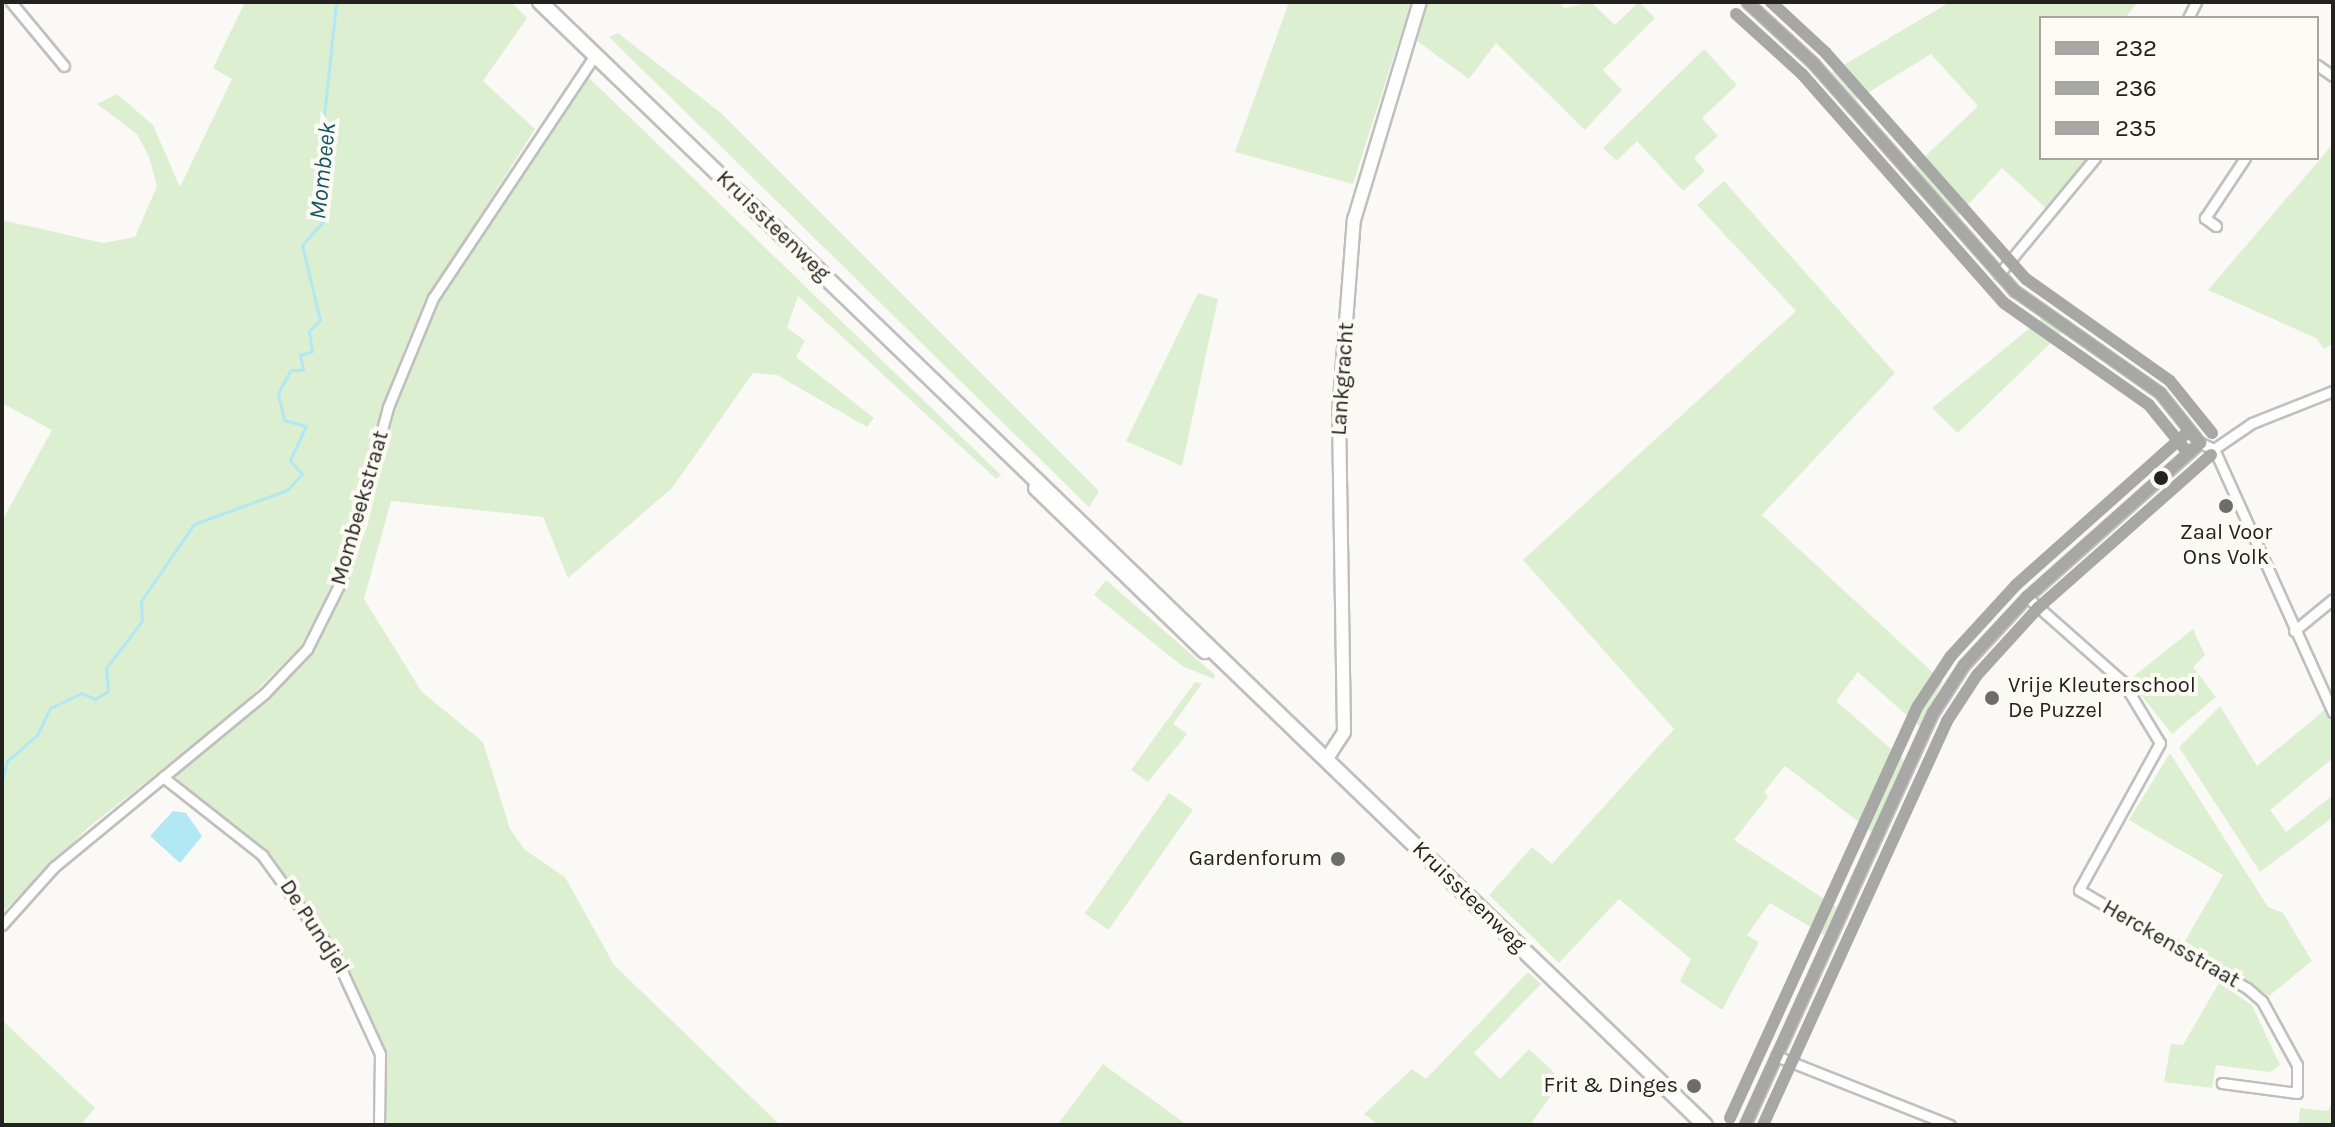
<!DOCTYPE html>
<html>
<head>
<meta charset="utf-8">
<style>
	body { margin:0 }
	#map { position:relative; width:2335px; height:1127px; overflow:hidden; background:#fbf9f6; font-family:Karla,sans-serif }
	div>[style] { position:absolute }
	.green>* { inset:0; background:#ddefd1; transform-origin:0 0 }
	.water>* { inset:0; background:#b1e8f4 }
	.stream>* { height:3px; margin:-1.5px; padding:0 1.5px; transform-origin:1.5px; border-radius:1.5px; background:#b1e8f4 }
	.roads { filter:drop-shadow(2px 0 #c0bfbd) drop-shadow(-2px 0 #c0bfbd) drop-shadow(0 2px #c0bfbd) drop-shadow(0 -2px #c0bfbd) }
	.street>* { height:9px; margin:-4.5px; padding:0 4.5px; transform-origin:4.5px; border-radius:4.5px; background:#fefefe }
	.secondary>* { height:12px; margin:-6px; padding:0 6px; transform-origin:6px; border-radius:6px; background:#fefefe }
	.primary>* { height:14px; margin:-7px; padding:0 7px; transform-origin:7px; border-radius:7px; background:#fefefe }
	.bus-1>* { height:12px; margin:-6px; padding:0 6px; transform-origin:6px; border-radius:6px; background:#a7a7a6 }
	.bus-2>* { height:12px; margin:-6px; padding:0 6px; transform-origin:6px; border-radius:6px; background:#a7a7a6 }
	.bus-3>* { height:12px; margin:-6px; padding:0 6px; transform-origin:6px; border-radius:6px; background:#a7a7a6 }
	.dots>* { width:22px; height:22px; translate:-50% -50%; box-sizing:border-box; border:4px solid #fdfaf4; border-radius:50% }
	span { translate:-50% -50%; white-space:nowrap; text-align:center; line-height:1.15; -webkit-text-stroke:8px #fdfaf4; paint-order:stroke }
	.street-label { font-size:22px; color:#232220 }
	.poi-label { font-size:22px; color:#232220 }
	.left { translate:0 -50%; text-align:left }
	.right { translate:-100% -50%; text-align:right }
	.water-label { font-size:24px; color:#125563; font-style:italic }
	.frame { position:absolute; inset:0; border:4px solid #232220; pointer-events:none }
	.legend { position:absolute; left:2039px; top:16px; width:280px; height:144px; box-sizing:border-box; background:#fdfaf4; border:2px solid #a6a49f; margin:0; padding:10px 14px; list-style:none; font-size:24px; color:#232220 }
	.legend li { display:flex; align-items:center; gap:16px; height:40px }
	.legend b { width:40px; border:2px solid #a6a49f }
</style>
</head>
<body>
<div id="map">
	<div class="green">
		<div style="clip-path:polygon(245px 2px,511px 2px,527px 18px,483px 81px,535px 129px,428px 298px,404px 350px,339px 576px,300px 647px,236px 711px,89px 827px,2px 913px,2px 521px,52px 430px,2px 403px,2px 220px,103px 243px,135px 237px,157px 186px,149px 157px,137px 134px,97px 104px,117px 94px,153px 125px,180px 187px,232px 79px,213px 68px)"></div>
		<div style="clip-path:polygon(1289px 2px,1411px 2px,1353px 184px,1235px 152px)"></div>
		<div style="clip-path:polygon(1428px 2px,1558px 2px,1565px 8px,1591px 2px,1615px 25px,1639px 2px,1655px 18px,1603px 70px,1622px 90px,1585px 130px,1496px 43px,1469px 79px,1417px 41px)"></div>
		<div style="clip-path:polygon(1950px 2px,2138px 2px,2125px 18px,2041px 18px,2041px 158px,2089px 158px,2048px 210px,2002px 168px,1954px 220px,1913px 168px,1978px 106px,1931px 54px,1856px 100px,1832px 72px)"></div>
		<div style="clip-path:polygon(618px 33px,721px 113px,1099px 491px,1089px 507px,609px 37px)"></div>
		<div style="clip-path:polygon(1704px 49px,1737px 85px,1702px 118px,1718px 136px,1694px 158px,1705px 171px,1683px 191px,1637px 141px,1617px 161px,1603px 148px)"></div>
		<div style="clip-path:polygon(587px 76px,1001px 475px,996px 479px,798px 296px,787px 328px,805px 341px,796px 357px,874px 418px,867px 427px,777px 375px,753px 373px,672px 488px,568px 578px,543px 517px,391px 501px,364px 599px,422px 692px,483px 742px,510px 829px,525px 850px,565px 877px,614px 965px,780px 1125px,383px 1125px,384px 1053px,330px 939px,265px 854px,173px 775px,297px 667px,321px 635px,367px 527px,399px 393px,441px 299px)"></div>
		<div style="clip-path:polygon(2333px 144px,2333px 343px,2324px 349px,2316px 338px,2208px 290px)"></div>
		<div style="clip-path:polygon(1724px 181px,1895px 373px,1762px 515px,1943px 682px,1920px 727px,1858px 672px,1836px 701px,1904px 760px,1872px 832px,1785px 766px,1764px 792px,1768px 797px,1734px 840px,1838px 908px,1824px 935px,1770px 903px,1747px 935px,1759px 942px,1722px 1010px,1680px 981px,1691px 959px,1619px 899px,1559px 963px,1489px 895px,1532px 847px,1552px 864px,1674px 729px,1523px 560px,1796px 311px,1697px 205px)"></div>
		<div style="clip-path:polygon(1198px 293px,1218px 299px,1182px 466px,1126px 441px)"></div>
		<div style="clip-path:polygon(2042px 318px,2062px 332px,1958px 433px,1932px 408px)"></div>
		<div style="clip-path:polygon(1106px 580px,1215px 675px,1214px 679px,1182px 666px,1094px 595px)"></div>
		<div style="clip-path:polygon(2193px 629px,2205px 655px,2193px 667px,2216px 697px,2172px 734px,2129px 680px)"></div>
		<div style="clip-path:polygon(1195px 682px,1202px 684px,1173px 724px,1187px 734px,1148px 782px,1131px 770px)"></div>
		<div style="clip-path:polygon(2220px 706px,2257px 766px,2327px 708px,2333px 718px,2333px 758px,2270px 810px,2286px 832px,2333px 795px,2333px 817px,2260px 872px,2179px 747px)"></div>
		<div style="clip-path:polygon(2170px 753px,2268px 907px,2283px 913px,2312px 961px,2269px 996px,2185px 941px,2223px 875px,2129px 820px)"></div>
		<div style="left:1169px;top:793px;width:29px;height:147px;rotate:35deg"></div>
		<div style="clip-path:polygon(1528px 972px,1541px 984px,1474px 1053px,1500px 1079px,1529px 1049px,1562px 1080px,1530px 1125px,1379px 1125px,1364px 1114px,1412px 1069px,1426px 1079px)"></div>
		<div style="clip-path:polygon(2219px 983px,2252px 1005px,2280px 1065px,2270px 1072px,2216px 1065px,2212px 1088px,2164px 1082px,2171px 1044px,2183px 1045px)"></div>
		<div style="clip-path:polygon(2px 1020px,95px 1108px,81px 1125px,2px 1125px)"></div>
		<div style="clip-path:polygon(1103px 1064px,1187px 1125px,1188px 1125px,1057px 1125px)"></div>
		<div style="clip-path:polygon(2333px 1100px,2333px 1125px,2298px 1125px,2300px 1108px,2328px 1111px)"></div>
	</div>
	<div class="water">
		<div style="clip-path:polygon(173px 811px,186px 813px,202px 836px,180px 863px,150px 836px)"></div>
	</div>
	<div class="stream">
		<div style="left:2px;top:781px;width:21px;rotate:-76deg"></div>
		<div style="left:7px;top:761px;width:40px;rotate:-41deg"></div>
		<div style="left:37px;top:735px;width:30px;rotate:-64deg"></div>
		<div style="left:50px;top:708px;width:35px;rotate:-25deg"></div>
		<div style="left:82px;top:693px;width:14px;rotate:25deg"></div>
		<div style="left:95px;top:699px;width:15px;rotate:-32deg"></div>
		<div style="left:108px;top:691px;width:23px;rotate:-95deg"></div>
		<div style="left:106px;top:668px;width:59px;rotate:-52.5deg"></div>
		<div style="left:142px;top:621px;width:20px;rotate:-93deg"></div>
		<div style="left:141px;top:601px;width:93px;rotate:-55.5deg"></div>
		<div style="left:194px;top:524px;width:99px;rotate:-20.1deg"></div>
		<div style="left:287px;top:490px;width:22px;rotate:-47deg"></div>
		<div style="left:302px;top:474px;width:18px;rotate:-131deg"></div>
		<div style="left:290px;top:460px;width:38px;rotate:-65deg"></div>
		<div style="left:306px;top:426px;width:23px;rotate:-165deg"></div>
		<div style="left:284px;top:420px;width:28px;rotate:-103deg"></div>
		<div style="left:278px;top:393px;width:26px;rotate:-61deg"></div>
		<div style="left:291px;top:370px;width:12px"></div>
		<div style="left:303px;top:370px;width:15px;rotate:-101deg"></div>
		<div style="left:300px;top:355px;width:13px;rotate:-18deg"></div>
		<div style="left:312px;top:351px;width:20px;rotate:-99deg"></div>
		<div style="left:309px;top:331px;width:16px;rotate:-45deg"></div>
		<div style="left:320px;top:320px;width:77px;rotate:-103.5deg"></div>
		<div style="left:302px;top:245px;width:31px;rotate:-48deg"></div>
		<div style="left:323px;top:222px;width:80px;rotate:-86.4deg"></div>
		<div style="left:328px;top:142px;width:10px;rotate:-127deg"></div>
		<div style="left:322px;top:134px;width:133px;rotate:-83.9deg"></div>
	</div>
	<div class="roads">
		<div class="street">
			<div style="left:11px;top:2px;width:83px;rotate:50.4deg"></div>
			<div style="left:1747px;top:2px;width:90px;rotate:42.7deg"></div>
			<div style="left:1813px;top:63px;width:305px;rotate:48.5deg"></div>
			<div style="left:2015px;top:291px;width:177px;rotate:35.1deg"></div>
			<div style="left:2160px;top:393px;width:64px;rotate:51.3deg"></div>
			<div style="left:2188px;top:18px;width:18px;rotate:-63deg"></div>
			<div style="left:2317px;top:65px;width:19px;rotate:35deg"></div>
			<div style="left:2216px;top:226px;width:14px;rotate:-144deg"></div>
			<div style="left:2205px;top:218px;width:72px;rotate:-56.3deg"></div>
			<div style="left:1999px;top:274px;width:151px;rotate:-50.4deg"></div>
			<div style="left:2200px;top:443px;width:15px;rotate:23deg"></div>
			<div style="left:2214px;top:449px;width:289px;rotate:65.7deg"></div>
			<div style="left:2214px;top:449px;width:46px;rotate:-34.4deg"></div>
			<div style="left:2252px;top:423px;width:87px;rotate:-21.6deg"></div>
			<div style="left:2027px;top:597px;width:128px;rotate:41.5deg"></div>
			<div style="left:2123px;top:682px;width:71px;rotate:58.8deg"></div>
			<div style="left:2160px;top:743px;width:168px;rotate:118.9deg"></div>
			<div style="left:2079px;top:890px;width:194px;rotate:30.3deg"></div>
			<div style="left:2247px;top:988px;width:20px;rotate:41deg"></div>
			<div style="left:2262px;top:1001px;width:73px;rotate:61.3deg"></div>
			<div style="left:2297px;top:1065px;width:28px;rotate:90deg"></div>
			<div style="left:2297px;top:1093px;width:76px;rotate:-172.4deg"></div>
			<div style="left:2294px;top:631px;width:50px;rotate:-39.4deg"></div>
			<div style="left:163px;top:777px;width:126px;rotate:38.2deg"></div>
			<div style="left:262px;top:855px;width:125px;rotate:54.1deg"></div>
			<div style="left:335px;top:956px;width:108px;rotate:65.3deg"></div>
			<div style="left:380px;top:1054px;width:71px;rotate:90.8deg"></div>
			<div style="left:2px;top:925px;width:78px;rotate:-48.1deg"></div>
			<div style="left:54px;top:867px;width:273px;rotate:-39.5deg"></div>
			<div style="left:265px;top:693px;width:61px;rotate:-46.3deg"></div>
			<div style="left:307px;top:649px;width:78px;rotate:-63.4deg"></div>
			<div style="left:342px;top:579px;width:178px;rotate:-75deg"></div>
			<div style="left:388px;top:407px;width:118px;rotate:-67.6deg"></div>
			<div style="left:433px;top:298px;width:292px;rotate:-56.3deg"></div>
			<div style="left:1776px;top:1056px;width:187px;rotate:21.6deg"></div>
			<div style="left:1745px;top:1125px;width:453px;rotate:-65.5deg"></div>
			<div style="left:1933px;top:713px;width:57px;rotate:-57.1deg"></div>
			<div style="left:1964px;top:665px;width:93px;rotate:-47.2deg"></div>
			<div style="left:2027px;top:597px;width:232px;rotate:-41.7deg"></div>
		</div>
		<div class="secondary">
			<div style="left:1326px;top:760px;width:33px;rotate:-57deg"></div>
			<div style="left:1344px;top:732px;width:319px;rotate:-90.9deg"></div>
			<div style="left:1339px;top:413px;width:194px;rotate:-85.6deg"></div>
			<div style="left:1354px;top:220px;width:228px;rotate:-73.2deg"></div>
		</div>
		<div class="primary">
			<div style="left:540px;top:2px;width:1618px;rotate:43.95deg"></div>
			<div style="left:1036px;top:488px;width:235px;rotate:44deg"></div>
		</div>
	</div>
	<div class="bus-1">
		<div style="left:1747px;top:2px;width:90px;rotate:42.7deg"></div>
		<div style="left:1813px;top:63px;width:305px;rotate:48.5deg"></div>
		<div style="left:2015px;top:291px;width:177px;rotate:35.1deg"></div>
		<div style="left:2160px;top:393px;width:64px;rotate:51.3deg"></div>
		<div style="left:1745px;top:1125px;width:453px;rotate:-65.5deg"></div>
		<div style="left:1933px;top:713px;width:57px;rotate:-57.1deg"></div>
		<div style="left:1964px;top:665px;width:93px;rotate:-47.2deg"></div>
		<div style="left:2027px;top:597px;width:232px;rotate:-41.7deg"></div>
	</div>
	<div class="bus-2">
		<div style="left:1736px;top:14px;width:89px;rotate:42.3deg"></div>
		<div style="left:1802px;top:74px;width:305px;rotate:48.6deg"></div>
		<div style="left:2004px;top:303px;width:177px;rotate:35.1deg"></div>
		<div style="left:2149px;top:405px;width:62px;rotate:50.9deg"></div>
		<div style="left:1763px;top:1125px;width:444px;rotate:-65.5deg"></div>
		<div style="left:1947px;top:721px;width:55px;rotate:-56.9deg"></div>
		<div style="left:1977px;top:675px;width:91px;rotate:-47.7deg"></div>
		<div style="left:2038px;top:608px;width:231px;rotate:-41.5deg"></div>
	</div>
	<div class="bus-3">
		<div style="left:1771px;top:2px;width:74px;rotate:42.8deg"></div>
		<div style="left:1825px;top:52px;width:303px;rotate:48.5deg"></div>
		<div style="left:2026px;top:279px;width:176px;rotate:35.3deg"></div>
		<div style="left:2170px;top:381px;width:67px;rotate:51.1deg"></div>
		<div style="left:1730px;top:1118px;width:453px;rotate:-65.5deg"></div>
		<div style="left:1918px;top:706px;width:60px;rotate:-56.6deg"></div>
		<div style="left:1951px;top:656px;width:96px;rotate:-47.5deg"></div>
		<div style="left:2016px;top:585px;width:232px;rotate:-41.7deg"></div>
	</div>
	<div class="dots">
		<div style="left:2161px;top:478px;background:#232220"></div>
		<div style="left:2226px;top:506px;background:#6f6d6b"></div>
		<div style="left:1992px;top:698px;background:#6f6d6b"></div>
		<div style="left:1338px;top:859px;background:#6f6d6b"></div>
		<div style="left:1694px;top:1086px;background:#6f6d6b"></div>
	</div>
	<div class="street-label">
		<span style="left:773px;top:226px;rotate:44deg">Kruissteenweg</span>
		<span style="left:1343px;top:379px;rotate:-86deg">Lankgracht</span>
		<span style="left:360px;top:508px;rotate:-74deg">Mombeekstraat</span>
		<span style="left:1469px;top:897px;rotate:44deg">Kruissteenweg</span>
		<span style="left:314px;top:927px;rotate:57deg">De Pundjel</span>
		<span style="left:2171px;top:944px;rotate:30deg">Herckensstraat</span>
	</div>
	<div class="poi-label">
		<span style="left:2226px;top:545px">Zaal Voor<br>Ons Volk</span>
		<span class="left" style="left:2008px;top:698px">Vrije Kleuterschool<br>De Puzzel</span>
		<span class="right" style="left:1322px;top:859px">Gardenforum</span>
		<span class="right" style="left:1678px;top:1086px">Frit &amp; Dinges</span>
	</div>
	<div class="water-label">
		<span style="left:323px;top:171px;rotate:-84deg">Mombeek</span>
	</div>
	<div class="frame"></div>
	<ul class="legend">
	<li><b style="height:10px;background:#a7a7a6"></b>232</li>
	<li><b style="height:10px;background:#a7a7a6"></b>236</li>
	<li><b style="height:10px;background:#a7a7a6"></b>235</li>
	</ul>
</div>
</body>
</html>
